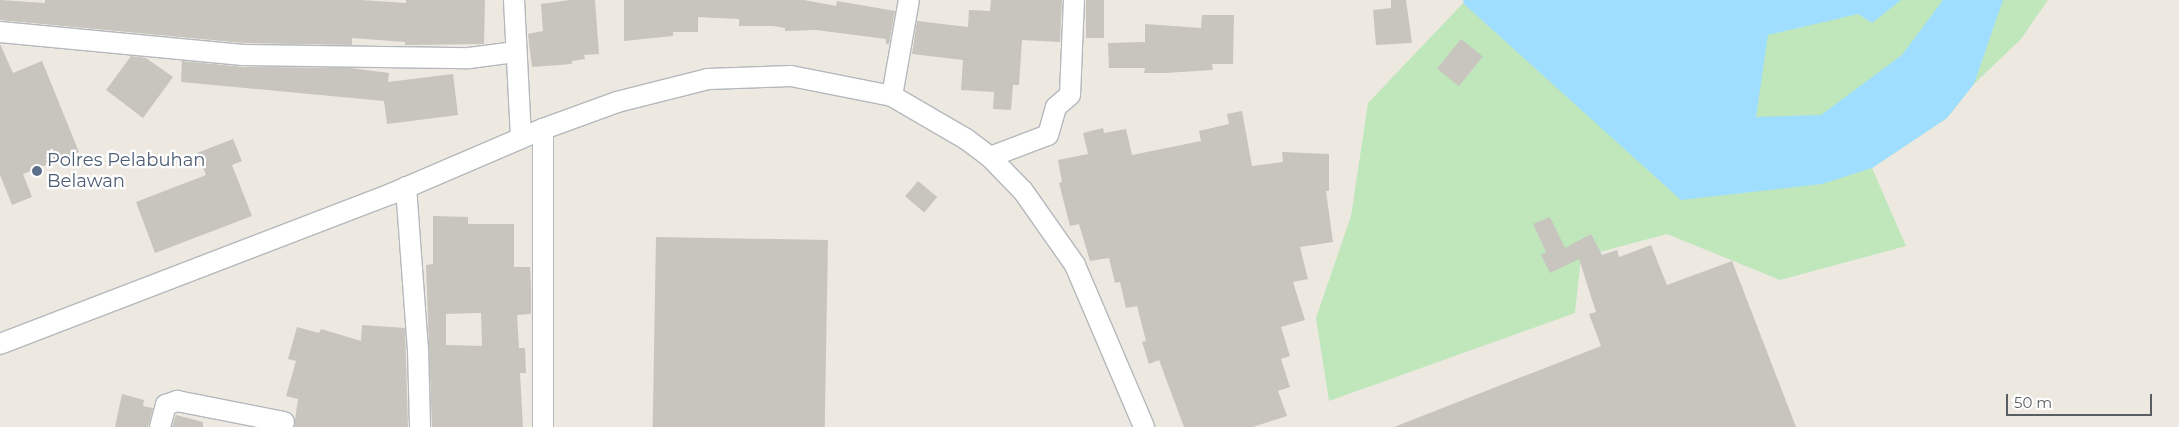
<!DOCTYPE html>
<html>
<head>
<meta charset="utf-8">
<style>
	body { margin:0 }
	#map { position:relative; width:2179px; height:427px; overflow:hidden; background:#ede9e1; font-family:Montserrat,sans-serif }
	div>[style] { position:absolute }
	.green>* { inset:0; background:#c0e6bc }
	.water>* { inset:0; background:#9fdeff }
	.building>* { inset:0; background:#c8c4be; transform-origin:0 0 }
	.roads { filter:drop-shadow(1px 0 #b4b8bc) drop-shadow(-1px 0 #b4b8bc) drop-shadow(0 1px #b4b8bc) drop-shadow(0 -1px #b4b8bc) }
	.street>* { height:20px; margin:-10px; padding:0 10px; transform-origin:10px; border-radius:10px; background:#fff }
	.dots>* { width:14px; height:14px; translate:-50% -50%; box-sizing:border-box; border:2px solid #fff; border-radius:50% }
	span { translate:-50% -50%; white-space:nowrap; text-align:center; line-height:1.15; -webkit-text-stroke:4.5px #fff; paint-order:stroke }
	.service-label { font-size:18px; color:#4e5e75 }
	.left { translate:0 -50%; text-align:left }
	.scale { position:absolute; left:2006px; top:394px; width:146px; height:22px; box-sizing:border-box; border:2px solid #5a5e62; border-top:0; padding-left:6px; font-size:15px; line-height:18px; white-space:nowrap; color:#5a5e62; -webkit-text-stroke:4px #fff; paint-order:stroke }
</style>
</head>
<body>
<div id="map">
	<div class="green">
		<div style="clip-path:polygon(1466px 0,2048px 0,2021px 39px,1974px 84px,1947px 118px,1872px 168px,1906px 246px,1780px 280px,1667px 234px,1581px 257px,1575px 313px,1329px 401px,1316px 318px,1351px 216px,1368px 103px)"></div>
	</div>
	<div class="water">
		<div style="clip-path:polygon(1463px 0,1901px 0,1872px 23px,1858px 14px,1768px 35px,1756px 117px,1821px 115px,1902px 55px,1943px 0,2003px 0,1974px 84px,1947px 118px,1872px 168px,1822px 184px,1681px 200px,1464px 4px)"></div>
	</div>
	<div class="building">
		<div style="clip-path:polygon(0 0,45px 3px,45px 0,361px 0,406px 3px,406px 0,485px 0,484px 44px,405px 45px,405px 42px,352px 38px,352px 45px,244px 43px,0 20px)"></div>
		<div style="clip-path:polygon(570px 0,595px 0,599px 54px,584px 55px,585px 59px,572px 61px,572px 64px,532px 67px,528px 34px,543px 31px,541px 4px)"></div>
		<div style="clip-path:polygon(624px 0,804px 0,836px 6px,837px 1px,895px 11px,889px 44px,886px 44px,886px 39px,816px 30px,785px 31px,785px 28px,773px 26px,739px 26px,739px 19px,698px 17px,698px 32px,673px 32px,673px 36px,624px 41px)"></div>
		<div style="clip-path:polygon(991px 0,1062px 0,1060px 42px,1022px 40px,1019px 85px,1013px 85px,1011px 110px,993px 109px,994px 92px,961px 90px,963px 60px,912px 54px,917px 21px,968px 27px,969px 10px,990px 11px)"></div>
		<div style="left:1086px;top:0;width:18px;height:38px"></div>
		<div style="clip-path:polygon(1391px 0,1406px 0,1412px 43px,1376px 45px,1373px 10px,1391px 8px)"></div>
		<div style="clip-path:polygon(1202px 15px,1234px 15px,1233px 64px,1212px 64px,1213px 70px,1165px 73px,1144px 73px,1145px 68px,1109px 68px,1108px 43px,1145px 42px,1145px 24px,1201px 28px)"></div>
		<div style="left:1461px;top:39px;width:28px;height:38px;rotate:39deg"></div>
		<div style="clip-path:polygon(0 44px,13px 73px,42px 61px,79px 152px,23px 174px,32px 197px,12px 205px,0 175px)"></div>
		<div style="clip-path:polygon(131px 56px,146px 58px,173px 77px,143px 118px,106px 90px)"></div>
		<div style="clip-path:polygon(182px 61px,243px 67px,350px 68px,389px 73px,388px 82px,453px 74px,458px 115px,387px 124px,384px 101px,181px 82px)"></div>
		<div style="clip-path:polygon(1242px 111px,1252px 166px,1283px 162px,1282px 152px,1329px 154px,1329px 191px,1326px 191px,1333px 242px,1300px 247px,1308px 279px,1293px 282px,1305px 320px,1281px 327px,1290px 356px,1281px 359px,1290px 387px,1278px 391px,1287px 416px,1253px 427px,1184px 427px,1159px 360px,1149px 364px,1142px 342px,1146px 341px,1137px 306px,1126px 308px,1120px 282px,1115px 283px,1109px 258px,1090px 261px,1079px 224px,1070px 226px,1059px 183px,1062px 182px,1058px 160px,1088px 154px,1083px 133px,1103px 128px,1104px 133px,1126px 129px,1132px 155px,1201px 141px,1199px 131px,1229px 124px,1227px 114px)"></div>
		<div style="clip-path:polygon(233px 139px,242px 161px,232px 165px,252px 216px,155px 253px,136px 202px,206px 175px,197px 153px)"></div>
		<div style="left:918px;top:181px;width:25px;height:20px;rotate:40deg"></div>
		<div style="clip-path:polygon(evenodd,433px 216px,468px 217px,468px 224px,514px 224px,514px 267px,530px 267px,531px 285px,531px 314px,517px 315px,519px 348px,525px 348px,526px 373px,520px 373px,523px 427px,432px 427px,426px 265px,433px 264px,433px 216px,477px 313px,481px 313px,482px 346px,446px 345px,446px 314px,477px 313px)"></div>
		<div style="clip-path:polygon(1550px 217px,1565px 248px,1591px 234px,1602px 255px,1617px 250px,1619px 257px,1651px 245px,1667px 285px,1732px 261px,1796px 427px,1394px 427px,1601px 346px,1589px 314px,1596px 312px,1579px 259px,1550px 273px,1541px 255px,1546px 252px,1533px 224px)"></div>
		<div style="left:656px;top:237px;width:172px;height:190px;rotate:1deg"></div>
		<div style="clip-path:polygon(362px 325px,405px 328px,408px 427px,294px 427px,298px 399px,286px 396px,296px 361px,288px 359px,297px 327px,319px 333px,321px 329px,361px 341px)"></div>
		<div style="clip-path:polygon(122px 394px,144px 400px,143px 406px,153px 408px,148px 427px,115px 427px)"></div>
		<div style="clip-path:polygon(176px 415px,203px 422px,203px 427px,172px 427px)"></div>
	</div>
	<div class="roads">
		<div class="street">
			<div style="left:514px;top:0;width:138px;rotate:87.1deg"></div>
			<div style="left:0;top:32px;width:244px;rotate:5.4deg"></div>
			<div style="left:243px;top:55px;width:226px;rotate:0.8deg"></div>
			<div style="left:469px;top:58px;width:47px;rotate:-7.3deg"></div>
			<div style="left:892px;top:96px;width:97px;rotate:-80deg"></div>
			<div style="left:543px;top:129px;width:298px;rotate:90deg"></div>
			<div style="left:990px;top:157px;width:62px;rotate:-20.8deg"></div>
			<div style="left:1048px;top:135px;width:29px;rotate:-74deg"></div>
			<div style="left:1056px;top:107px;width:18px;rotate:-41deg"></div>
			<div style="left:1070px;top:95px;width:95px;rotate:-87.6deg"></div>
			<div style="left:406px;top:187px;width:162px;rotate:85.8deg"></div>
			<div style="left:418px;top:349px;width:78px;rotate:88.5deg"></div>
			<div style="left:0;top:344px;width:419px;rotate:-21deg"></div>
			<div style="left:391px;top:194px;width:165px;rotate:-23.2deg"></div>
			<div style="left:543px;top:129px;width:79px;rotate:-20deg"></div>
			<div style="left:617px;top:102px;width:94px;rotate:-14.2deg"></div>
			<div style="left:708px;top:79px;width:83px;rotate:-2.1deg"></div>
			<div style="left:791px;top:76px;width:103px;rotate:11.2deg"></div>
			<div style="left:892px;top:96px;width:86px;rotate:30.2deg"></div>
			<div style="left:966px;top:139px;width:30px;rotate:37deg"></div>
			<div style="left:990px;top:157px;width:47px;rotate:45.9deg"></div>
			<div style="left:1023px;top:191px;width:90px;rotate:54.9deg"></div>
			<div style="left:1075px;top:265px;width:176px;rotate:66.9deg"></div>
			<div style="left:160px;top:427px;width:23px;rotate:-75deg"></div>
			<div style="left:166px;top:405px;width:12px;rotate:-20deg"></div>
			<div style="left:177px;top:401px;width:109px;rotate:11.1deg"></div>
		</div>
	</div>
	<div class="dots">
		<div style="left:37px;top:171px;background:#5c6f8a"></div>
	</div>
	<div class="service-label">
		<span class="left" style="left:47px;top:171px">Polres Pelabuhan<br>Belawan</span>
	</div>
	<div class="scale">50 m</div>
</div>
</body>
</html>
